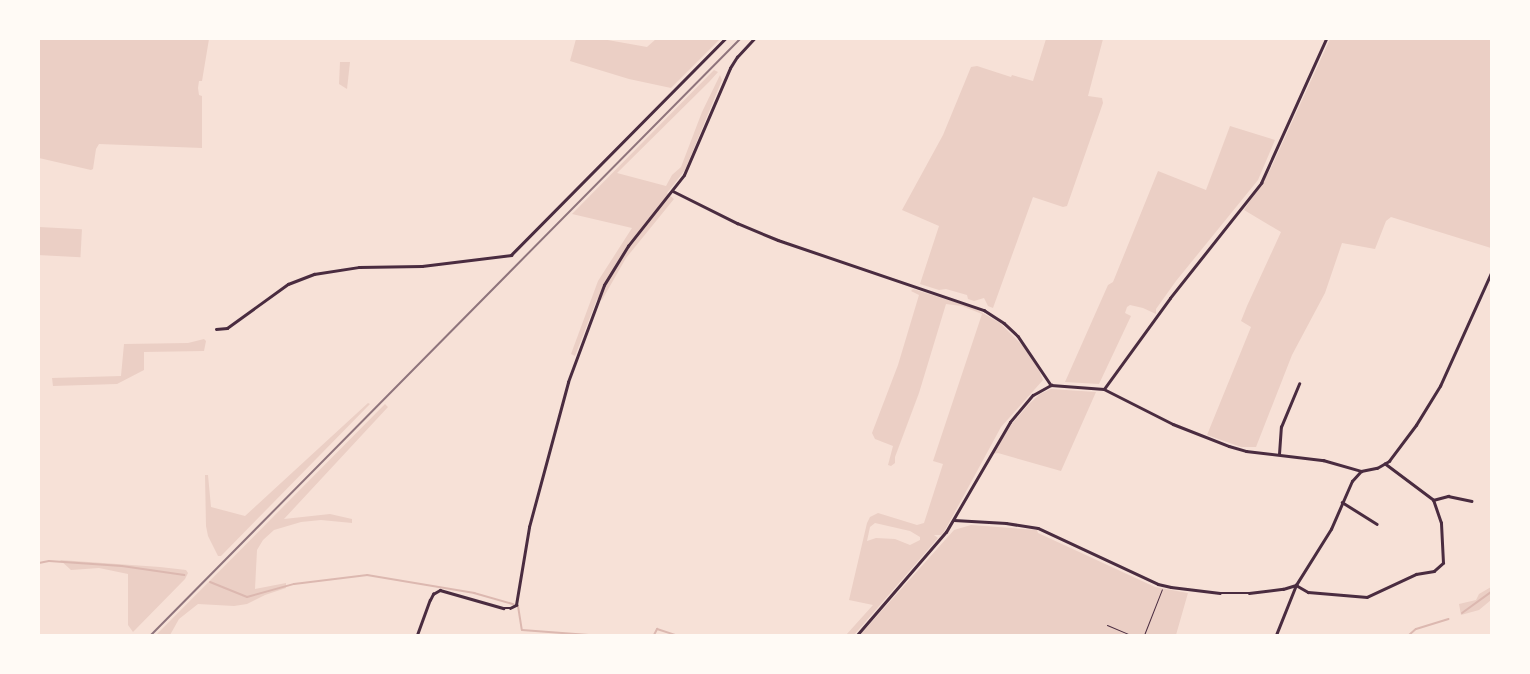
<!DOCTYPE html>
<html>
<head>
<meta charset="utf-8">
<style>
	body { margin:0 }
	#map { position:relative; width:1530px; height:674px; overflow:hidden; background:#f7e1d7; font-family:"DM Sans",sans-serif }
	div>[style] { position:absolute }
	.green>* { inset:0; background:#ebcfc5; transform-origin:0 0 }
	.stream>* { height:2px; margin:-1px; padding:0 1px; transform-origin:1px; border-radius:1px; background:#dcb8b0 }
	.path>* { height:1px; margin:-0.5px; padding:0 0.5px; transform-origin:0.5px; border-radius:0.5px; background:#4a2c40 }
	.minor>* { height:2.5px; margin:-1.25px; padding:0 1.25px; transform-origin:1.25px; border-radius:1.25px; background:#4a2c40 }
	.rail>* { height:2px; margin:-1px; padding:0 1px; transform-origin:1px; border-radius:1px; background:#8f747c }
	span { translate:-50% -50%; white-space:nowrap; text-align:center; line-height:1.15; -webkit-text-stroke:4px #fffaf5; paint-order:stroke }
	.frame { position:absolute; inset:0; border:40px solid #fffaf5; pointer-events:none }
</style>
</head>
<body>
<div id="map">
	<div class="green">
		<div style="clip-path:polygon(39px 39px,209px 39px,202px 81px,199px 81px,198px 88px,199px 95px,202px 96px,202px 148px,99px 144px,96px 149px,93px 169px,91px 170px,39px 158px)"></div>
		<div style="clip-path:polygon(576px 39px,602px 39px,647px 47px,656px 39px,720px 39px,671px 88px,629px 79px,570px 61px)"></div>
		<div style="clip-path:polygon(1046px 39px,1103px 39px,1088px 96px,1102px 98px,1103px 103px,1067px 206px,1063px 207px,1033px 197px,993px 308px,988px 306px,984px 298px,974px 301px,968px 299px,967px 295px,946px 289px,939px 290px,920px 284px,939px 226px,902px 210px,943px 135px,971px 67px,977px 66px,1011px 77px,1012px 75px,1033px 81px)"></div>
		<div style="clip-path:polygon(1330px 39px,1491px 39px,1491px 248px,1391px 217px,1386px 221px,1375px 249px,1342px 243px,1325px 293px,1292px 355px,1256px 447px,1241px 447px,1207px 435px,1251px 327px,1241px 321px,1247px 306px,1281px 232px,1244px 210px,1270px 170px)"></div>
		<div style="clip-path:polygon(340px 62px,350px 62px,347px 89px,339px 84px)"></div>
		<div style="clip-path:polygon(714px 70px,718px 72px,709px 82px,617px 173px,666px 186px,672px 175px,681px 167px,702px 112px,720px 75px,722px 80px,685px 170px,667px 193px,674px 199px,626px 258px,602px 300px,597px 299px,575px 356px,571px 354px,598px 281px,632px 228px,572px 214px)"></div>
		<div style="clip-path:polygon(1230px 126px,1275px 140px,1258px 180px,1176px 281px,1156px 309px,1156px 314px,1143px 308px,1130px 305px,1127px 307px,1125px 313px,1131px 316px,1099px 384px,1065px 382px,1108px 285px,1113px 282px,1158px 171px,1206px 190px)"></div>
		<div style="left:39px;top:227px;width:43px;height:28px;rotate:3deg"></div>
		<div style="clip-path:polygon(evenodd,913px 289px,974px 308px,1000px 323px,1024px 347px,1039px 370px,1043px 380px,1001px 427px,944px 532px,941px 535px,934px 535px,938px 538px,854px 635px,846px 635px,873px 605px,849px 600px,867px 523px,870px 517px,878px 513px,917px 525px,924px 523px,943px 464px,933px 461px,982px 314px,962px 306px,946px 304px,919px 393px,895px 457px,895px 463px,891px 466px,888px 465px,893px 446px,875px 439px,872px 433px,898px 365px,919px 295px,911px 291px,913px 289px,875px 523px,910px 531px,920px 537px,920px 540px,910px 545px,895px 539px,876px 538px,867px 541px,870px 527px,875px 523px)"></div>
		<div style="clip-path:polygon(204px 339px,206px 341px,204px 351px,144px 352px,144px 370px,117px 384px,53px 386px,52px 378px,121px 376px,124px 344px,188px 343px)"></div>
		<div style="clip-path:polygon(1051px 389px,1096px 392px,1061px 471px,998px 453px,993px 454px,1011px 425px,1029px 404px,1040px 394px)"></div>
		<div style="clip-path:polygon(368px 403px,370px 404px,221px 556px,218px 556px,208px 536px,206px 526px,205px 475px,208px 475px,211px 507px,245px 516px)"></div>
		<div style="clip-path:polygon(385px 404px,388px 407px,284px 519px,330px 514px,352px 519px,352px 523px,321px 520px,301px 522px,274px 530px,263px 540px,257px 550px,255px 589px,286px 583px,286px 588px,265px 595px,247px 604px,234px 606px,198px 604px,179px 619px,170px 635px,156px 635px)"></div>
		<div style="clip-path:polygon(971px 525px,1037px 530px,1038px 533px,1155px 587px,1188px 593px,1176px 635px,860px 635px,954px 530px)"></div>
		<div style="clip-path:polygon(60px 560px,160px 567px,186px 570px,188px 573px,185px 579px,133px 632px,128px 625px,128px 574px,99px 568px,71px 570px)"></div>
		<div style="clip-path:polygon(1491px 587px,1491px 600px,1479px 610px,1461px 615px,1459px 604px,1476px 600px,1479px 594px)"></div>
	</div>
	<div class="stream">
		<div style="left:39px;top:563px;width:10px;rotate:-11deg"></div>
		<div style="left:49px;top:561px;width:73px;rotate:3.9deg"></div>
		<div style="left:122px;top:566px;width:63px;rotate:8.3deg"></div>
		<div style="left:210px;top:582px;width:40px;rotate:22deg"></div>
		<div style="left:247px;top:597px;width:49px;rotate:-15.5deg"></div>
		<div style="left:294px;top:584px;width:74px;rotate:-7deg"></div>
		<div style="left:367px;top:575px;width:109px;rotate:9.5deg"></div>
		<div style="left:474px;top:593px;width:41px;rotate:15.8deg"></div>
		<div style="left:518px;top:606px;width:24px;rotate:81deg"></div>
		<div style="left:522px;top:630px;width:67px;rotate:4.3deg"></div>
		<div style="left:1462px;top:613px;width:36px;rotate:-36deg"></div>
		<div style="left:654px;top:635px;width:7px;rotate:-63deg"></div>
		<div style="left:657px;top:629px;width:19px;rotate:18deg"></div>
		<div style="left:1409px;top:635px;width:9px;rotate:-41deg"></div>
		<div style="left:1416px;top:629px;width:34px;rotate:-17deg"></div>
	</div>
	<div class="path">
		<div style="left:1107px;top:625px;width:26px;rotate:23deg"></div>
		<div style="left:1144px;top:635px;width:49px;rotate:-68.6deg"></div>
	</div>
	<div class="minor">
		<div style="left:673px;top:191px;width:72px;rotate:26.6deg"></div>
		<div style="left:737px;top:223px;width:44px;rotate:22.5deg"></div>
		<div style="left:778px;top:240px;width:218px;rotate:18.8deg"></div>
		<div style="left:984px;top:310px;width:24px;rotate:33deg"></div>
		<div style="left:1004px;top:323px;width:19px;rotate:43deg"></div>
		<div style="left:1018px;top:336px;width:59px;rotate:56deg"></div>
		<div style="left:216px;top:329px;width:11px;rotate:-5deg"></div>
		<div style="left:227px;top:328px;width:75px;rotate:-35.8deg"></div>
		<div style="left:288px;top:284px;width:28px;rotate:-21deg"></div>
		<div style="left:314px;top:274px;width:46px;rotate:-8.8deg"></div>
		<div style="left:359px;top:267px;width:63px;rotate:-0.9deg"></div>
		<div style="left:422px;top:266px;width:90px;rotate:-7deg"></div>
		<div style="left:511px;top:255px;width:304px;rotate:-45.3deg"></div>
		<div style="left:1104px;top:389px;width:112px;rotate:-54deg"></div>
		<div style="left:1170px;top:298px;width:147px;rotate:-51.6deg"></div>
		<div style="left:1261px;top:183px;width:158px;rotate:-65.7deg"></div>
		<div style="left:1279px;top:454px;width:27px;rotate:-86deg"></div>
		<div style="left:1281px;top:427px;width:47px;rotate:-67.3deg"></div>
		<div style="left:1433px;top:500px;width:16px;rotate:-15deg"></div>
		<div style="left:1448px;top:496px;width:24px;rotate:12deg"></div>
		<div style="left:1342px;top:502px;width:41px;rotate:32.2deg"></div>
		<div style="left:954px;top:520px;width:52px;rotate:3.3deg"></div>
		<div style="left:1006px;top:523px;width:32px;rotate:9deg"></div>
		<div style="left:1038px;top:528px;width:132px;rotate:25deg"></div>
		<div style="left:1158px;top:584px;width:13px;rotate:13deg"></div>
		<div style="left:1171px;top:587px;width:49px;rotate:7deg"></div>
		<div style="left:1220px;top:593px;width:29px"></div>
		<div style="left:1249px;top:593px;width:34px;rotate:-7deg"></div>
		<div style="left:1283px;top:589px;width:14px;rotate:-17deg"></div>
		<div style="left:1296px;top:585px;width:14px;rotate:30deg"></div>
		<div style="left:1308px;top:592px;width:59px;rotate:4.8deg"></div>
		<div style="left:1367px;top:597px;width:54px;rotate:-25.1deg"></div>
		<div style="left:1416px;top:574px;width:18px;rotate:-9deg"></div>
		<div style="left:1434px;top:571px;width:12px;rotate:-42deg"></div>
		<div style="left:1443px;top:563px;width:40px;rotate:-92.9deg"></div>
		<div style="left:1441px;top:523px;width:24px;rotate:-109deg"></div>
		<div style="left:1433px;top:500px;width:60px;rotate:-143.1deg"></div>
		<div style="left:417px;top:635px;width:37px;rotate:-70deg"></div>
		<div style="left:430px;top:600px;width:7px;rotate:-63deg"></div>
		<div style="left:433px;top:594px;width:8px;rotate:-30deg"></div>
		<div style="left:440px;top:590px;width:66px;rotate:15.9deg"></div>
		<div style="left:503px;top:608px;width:7px"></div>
		<div style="left:510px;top:608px;width:7px;rotate:-27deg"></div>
		<div style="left:516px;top:605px;width:79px;rotate:-80.5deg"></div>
		<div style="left:529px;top:527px;width:150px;rotate:-74.9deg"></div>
		<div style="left:568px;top:382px;width:103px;rotate:-69.6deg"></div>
		<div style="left:604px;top:285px;width:46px;rotate:-58.4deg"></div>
		<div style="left:628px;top:246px;width:90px;rotate:-51.7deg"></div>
		<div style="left:684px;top:175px;width:116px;rotate:-66.7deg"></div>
		<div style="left:730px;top:68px;width:13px;rotate:-58deg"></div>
		<div style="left:737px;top:57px;width:25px;rotate:-47deg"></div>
		<div style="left:857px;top:635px;width:136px;rotate:-49.2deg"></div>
		<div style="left:946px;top:532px;width:127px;rotate:-59.8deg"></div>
		<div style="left:1010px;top:422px;width:35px;rotate:-50deg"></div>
		<div style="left:1033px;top:395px;width:21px;rotate:-29deg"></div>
		<div style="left:1051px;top:385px;width:53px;rotate:4.3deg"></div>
		<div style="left:1104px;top:389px;width:77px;rotate:26.9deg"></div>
		<div style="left:1173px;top:424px;width:60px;rotate:21.4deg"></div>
		<div style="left:1229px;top:446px;width:18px;rotate:16deg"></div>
		<div style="left:1246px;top:451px;width:78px;rotate:6.7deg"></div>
		<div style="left:1323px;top:460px;width:40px;rotate:16deg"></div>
		<div style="left:1276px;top:635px;width:54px;rotate:-68.2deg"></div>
		<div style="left:1296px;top:585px;width:66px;rotate:-58deg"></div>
		<div style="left:1331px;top:529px;width:52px;rotate:-66.4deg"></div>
		<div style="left:1352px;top:481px;width:13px;rotate:-48deg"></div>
		<div style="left:1361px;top:471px;width:16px;rotate:-11deg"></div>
		<div style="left:1377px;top:468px;width:14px;rotate:-30deg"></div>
		<div style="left:1389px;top:461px;width:45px;rotate:-53.1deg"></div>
		<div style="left:1416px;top:425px;width:46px;rotate:-58.4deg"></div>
		<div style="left:1440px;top:386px;width:124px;rotate:-65.7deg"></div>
	</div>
	<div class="rail">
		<div style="left:151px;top:635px;width:838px;rotate:-45.34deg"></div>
	</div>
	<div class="frame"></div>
</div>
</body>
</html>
